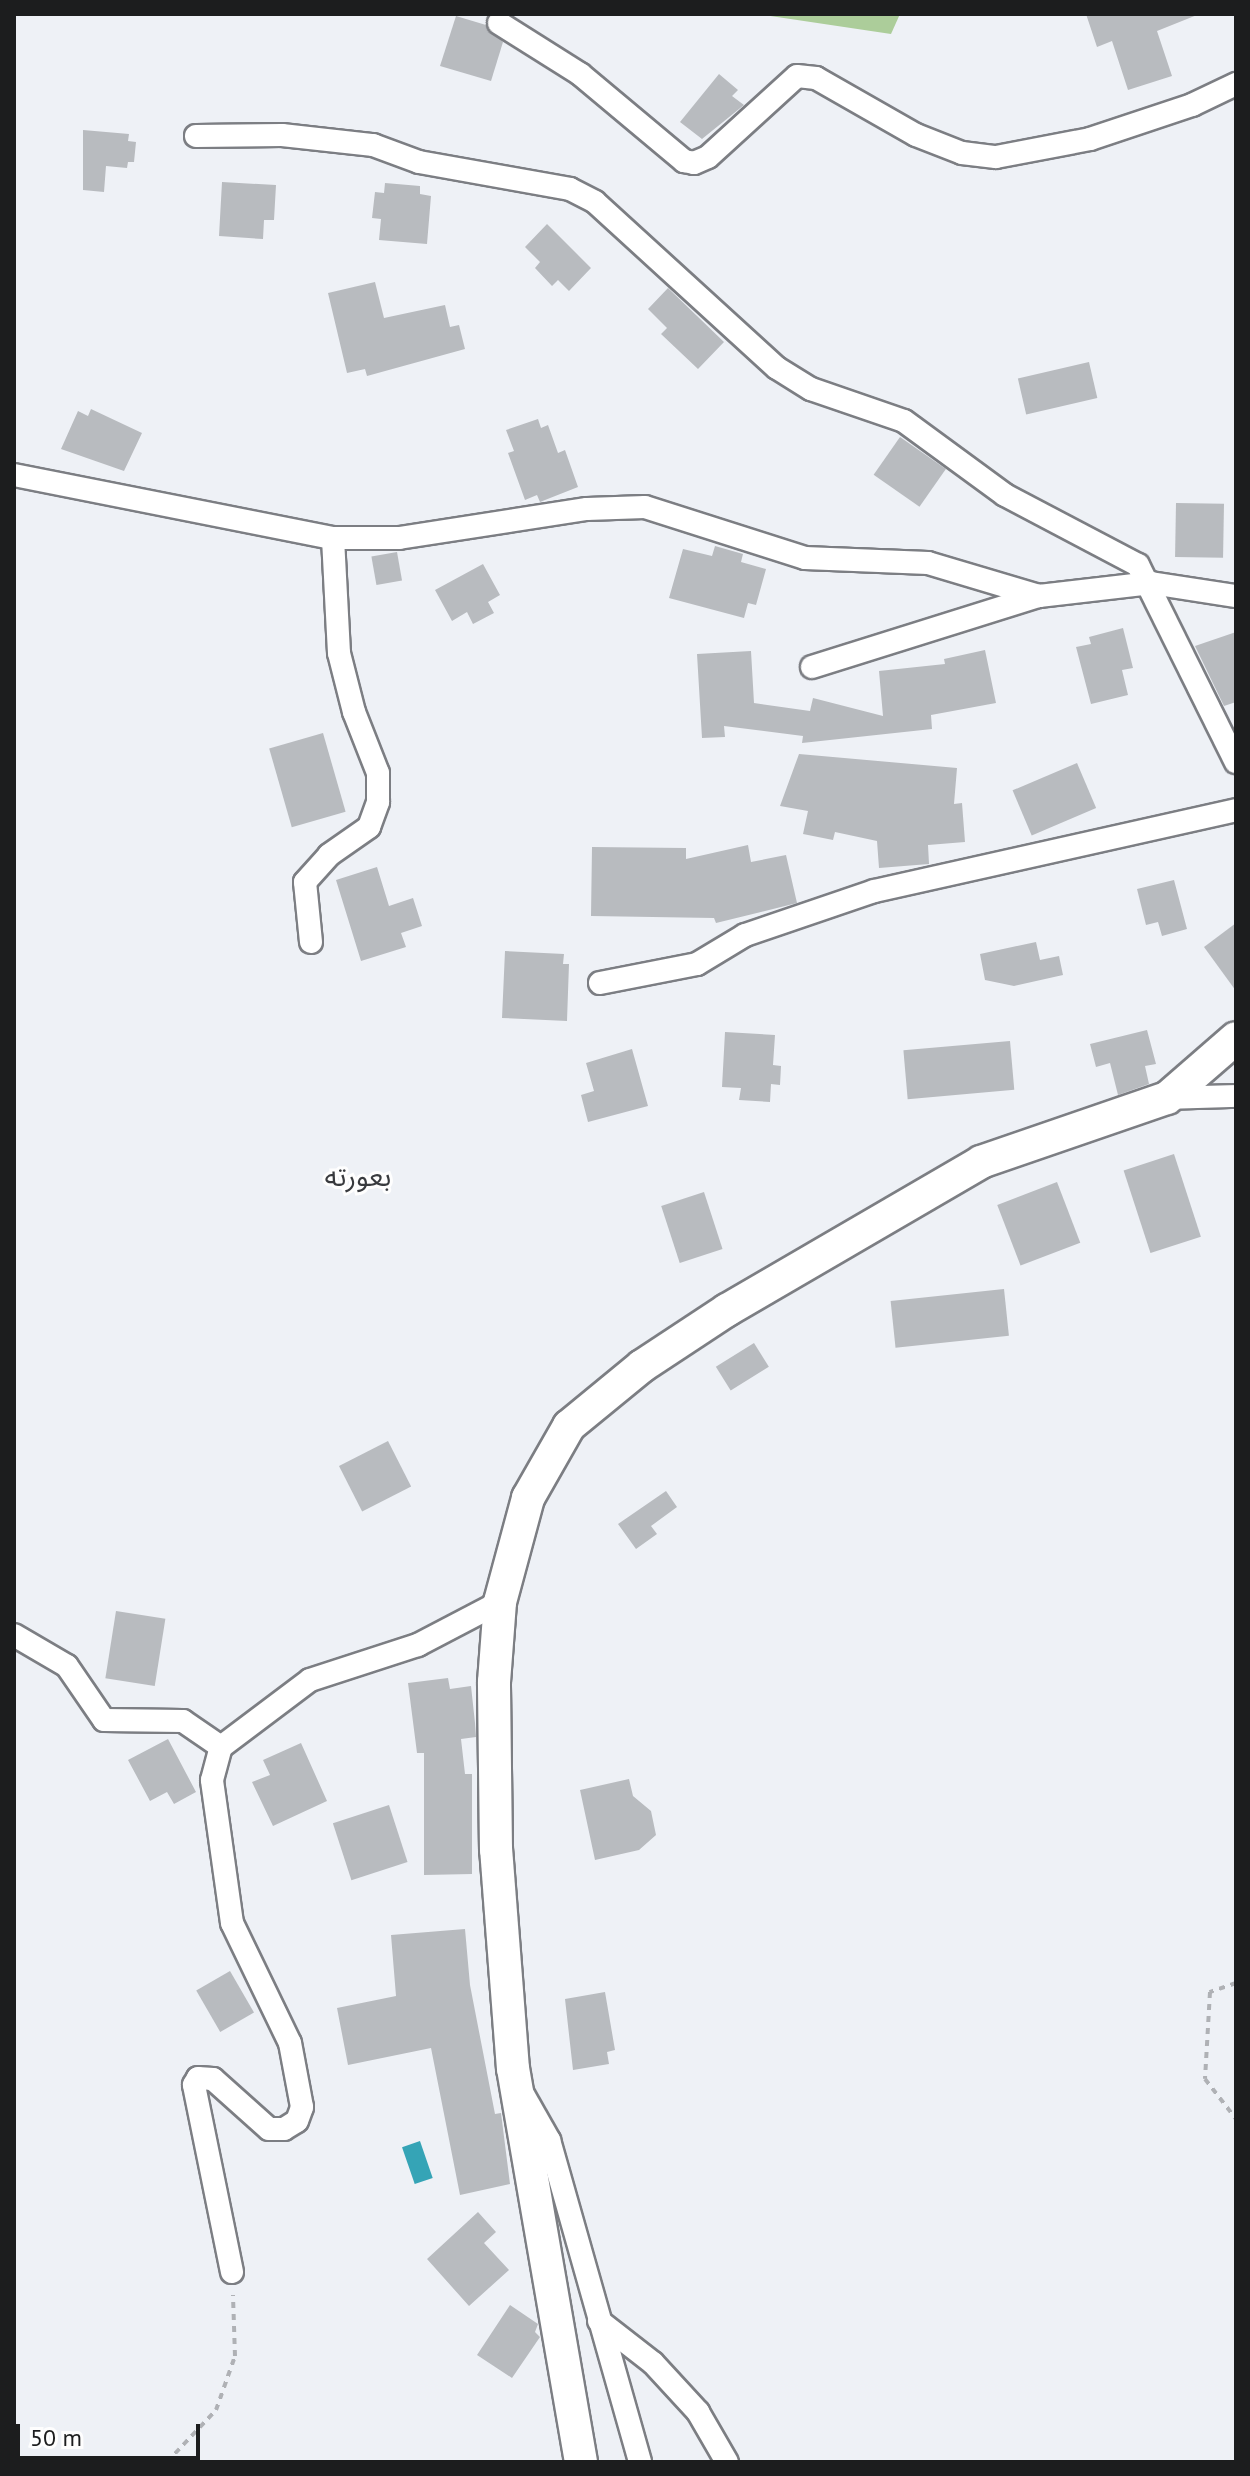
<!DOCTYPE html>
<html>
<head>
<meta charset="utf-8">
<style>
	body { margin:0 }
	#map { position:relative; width:1250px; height:2476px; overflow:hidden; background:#eef1f6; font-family:"PT Sans","Noto Sans Arabic",sans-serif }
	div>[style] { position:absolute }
	.green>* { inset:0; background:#accd9a }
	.water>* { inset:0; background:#35a4b6; transform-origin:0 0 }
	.building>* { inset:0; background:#b8bbbf; transform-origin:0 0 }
	.path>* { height:4px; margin-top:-2px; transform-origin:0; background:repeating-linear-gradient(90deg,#afb1b5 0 6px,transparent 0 12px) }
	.roads { filter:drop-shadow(2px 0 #7c7e83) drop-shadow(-2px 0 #7c7e83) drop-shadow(0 2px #7c7e83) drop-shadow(0 -2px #7c7e83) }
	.street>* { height:22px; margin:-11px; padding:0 11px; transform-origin:11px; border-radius:11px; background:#fff }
	.secondary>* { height:32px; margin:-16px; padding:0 16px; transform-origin:16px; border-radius:16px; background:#fff }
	span { translate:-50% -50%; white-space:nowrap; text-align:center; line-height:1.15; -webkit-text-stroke:6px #fefefe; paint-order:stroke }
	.quarter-label { font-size:28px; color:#383a3e }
	.frame { position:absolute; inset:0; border:16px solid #1c1d1e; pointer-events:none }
	.scale { position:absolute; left:16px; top:2424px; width:184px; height:36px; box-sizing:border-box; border:4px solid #1c1d1e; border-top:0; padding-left:10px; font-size:24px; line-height:28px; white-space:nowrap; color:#1c1d1e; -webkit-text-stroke:6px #fefefe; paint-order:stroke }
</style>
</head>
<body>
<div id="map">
	<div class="green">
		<div style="clip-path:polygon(757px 14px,900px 14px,891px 34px)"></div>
	</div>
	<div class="water">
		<div style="left:420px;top:2141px;width:39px;height:19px;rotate:71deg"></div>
	</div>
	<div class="building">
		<div style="clip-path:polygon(1086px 14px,1196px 14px,1197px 15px,1157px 31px,1172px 76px,1128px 90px,1112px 41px,1097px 47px)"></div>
		<div style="clip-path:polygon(456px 16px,486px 25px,503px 42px,491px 81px,440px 66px)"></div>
		<div style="clip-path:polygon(719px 74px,738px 90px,732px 96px,744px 105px,702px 139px,680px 122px)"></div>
		<div style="clip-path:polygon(83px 130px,129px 134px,128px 141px,136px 142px,134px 162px,128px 162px,127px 168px,106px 166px,104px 192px,83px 190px)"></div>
		<div style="clip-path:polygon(222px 182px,276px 185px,274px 220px,264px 220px,263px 239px,219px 236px)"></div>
		<div style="clip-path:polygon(385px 183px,420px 186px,420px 194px,431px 196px,427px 244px,379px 240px,381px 219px,372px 218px,375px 192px,384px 193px)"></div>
		<div style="clip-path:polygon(547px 224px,591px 268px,569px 291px,558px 280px,552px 286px,535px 268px,540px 262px,525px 247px)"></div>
		<div style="clip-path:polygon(375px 282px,384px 318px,445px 305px,450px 327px,459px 325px,465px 349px,367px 376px,365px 369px,347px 373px,328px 293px)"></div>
		<div style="clip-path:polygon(668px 288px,724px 342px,698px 369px,661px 334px,667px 328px,648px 309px)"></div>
		<div style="left:1089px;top:362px;width:37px;height:73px;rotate:77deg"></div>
		<div style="clip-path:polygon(91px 409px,142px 433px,124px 471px,61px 449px,78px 411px,88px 416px)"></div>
		<div style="clip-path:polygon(538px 419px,541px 428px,548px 425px,558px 453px,565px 450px,578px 487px,540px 502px,537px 495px,525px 500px,508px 453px,514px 451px,506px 430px)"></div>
		<div style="left:900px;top:437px;width:56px;height:46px;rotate:35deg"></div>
		<div style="left:1176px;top:503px;width:48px;height:54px;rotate:1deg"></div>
		<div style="clip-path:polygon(715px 546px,743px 554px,741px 562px,766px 569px,756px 605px,748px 603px,744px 618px,669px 598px,683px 549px,712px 556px)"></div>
		<div style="left:397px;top:552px;width:29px;height:26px;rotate:80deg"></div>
		<div style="clip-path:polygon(483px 564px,500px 595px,488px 602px,494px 613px,473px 624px,467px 612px,452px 621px,435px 590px)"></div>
		<div style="clip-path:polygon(1123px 628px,1133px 668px,1122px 670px,1128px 695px,1091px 704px,1076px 647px,1091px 644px,1089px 637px)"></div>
		<div style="clip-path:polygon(1236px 632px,1236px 702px,1224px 706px,1195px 646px)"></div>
		<div style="clip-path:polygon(985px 650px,996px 703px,931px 715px,932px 729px,802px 743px,803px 736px,724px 726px,725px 737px,702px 738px,697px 654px,751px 651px,754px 703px,810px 711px,813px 698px,883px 716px,879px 671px,945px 664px,944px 659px)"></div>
		<div style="left:323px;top:733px;width:82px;height:56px;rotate:74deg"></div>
		<div style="clip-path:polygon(799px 754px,957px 768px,954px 804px,962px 803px,965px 842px,928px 845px,929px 864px,879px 868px,877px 841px,835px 832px,833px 840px,803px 834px,808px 811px,780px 806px)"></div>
		<div style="left:1077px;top:763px;width:49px;height:70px;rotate:67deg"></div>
		<div style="clip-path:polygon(748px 845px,751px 862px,786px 855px,797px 903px,716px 923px,714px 918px,591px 916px,592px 847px,686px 848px,686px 859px)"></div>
		<div style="clip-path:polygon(377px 867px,389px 906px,413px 898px,422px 926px,401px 933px,406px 947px,361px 961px,336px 880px)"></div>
		<div style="clip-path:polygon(1174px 880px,1187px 929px,1162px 936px,1158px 922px,1146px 925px,1137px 889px)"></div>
		<div style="clip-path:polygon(1236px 923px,1236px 991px,1204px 947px)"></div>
		<div style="clip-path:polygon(1036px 942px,1040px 960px,1059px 956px,1063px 975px,1014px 986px,985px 980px,980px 954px)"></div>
		<div style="clip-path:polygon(505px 951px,564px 954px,563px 964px,569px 964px,567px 1021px,502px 1018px)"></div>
		<div style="clip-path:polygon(1147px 1030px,1156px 1064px,1145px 1066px,1149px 1084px,1118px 1095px,1110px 1063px,1096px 1067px,1090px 1044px)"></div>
		<div style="clip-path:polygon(725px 1032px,775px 1035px,773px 1065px,781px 1066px,780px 1085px,771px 1084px,770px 1102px,739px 1100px,741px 1088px,722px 1087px)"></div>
		<div style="left:1010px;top:1041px;width:49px;height:107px;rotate:85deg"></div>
		<div style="clip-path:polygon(632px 1049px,648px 1106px,588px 1122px,581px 1095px,594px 1091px,586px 1063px)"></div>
		<div style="left:1174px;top:1154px;width:87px;height:53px;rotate:72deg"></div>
		<div style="left:1057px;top:1182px;width:65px;height:64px;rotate:69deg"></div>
		<div style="left:704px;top:1192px;width:60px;height:45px;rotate:72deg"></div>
		<div style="left:1004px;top:1289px;width:47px;height:114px;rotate:84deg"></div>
		<div style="left:754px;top:1343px;width:28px;height:45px;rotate:58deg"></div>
		<div style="left:388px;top:1441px;width:51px;height:55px;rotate:63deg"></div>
		<div style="clip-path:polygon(666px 1491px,677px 1507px,651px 1526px,657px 1534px,636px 1549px,618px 1524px)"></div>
		<div style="left:116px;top:1611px;width:50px;height:68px;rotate:9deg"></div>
		<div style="clip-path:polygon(448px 1678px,450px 1689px,471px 1686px,475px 1723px,476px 1737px,461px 1739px,465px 1774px,472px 1774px,472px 1874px,424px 1875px,424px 1753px,417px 1753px,408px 1683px)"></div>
		<div style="clip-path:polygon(168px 1739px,196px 1792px,174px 1804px,167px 1792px,150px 1801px,128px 1760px)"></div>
		<div style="clip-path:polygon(301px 1743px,327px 1801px,273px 1826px,252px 1782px,270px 1775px,263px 1760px)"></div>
		<div style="clip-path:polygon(629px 1779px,633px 1796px,651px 1811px,656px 1835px,639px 1850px,595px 1860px,580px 1790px)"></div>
		<div style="left:389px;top:1805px;width:60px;height:59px;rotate:72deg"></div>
		<div style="clip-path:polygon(465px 1929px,470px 1985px,495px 2114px,501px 2113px,510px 2184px,460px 2195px,431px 2048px,348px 2065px,337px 2008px,396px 1996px,391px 1935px)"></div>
		<div style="left:230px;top:1971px;width:48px;height:39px;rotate:60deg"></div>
		<div style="clip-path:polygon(605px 1992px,615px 2050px,607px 2052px,609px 2064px,573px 2070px,565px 1999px)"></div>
		<div style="clip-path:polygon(478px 2212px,496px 2232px,484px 2243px,509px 2270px,469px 2306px,427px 2259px)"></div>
		<div style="clip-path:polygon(510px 2305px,538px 2324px,535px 2332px,540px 2337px,512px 2378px,477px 2355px)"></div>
	</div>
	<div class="path">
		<div style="left:1236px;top:1983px;width:28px;rotate:161deg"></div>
		<div style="left:1210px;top:1992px;width:87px;rotate:93.3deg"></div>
		<div style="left:1205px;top:2079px;width:51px;rotate:52.2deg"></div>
		<div style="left:167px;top:2462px;width:71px;rotate:-46.7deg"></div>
		<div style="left:216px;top:2410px;width:57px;rotate:-70.6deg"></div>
		<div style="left:235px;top:2356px;width:61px;rotate:-91.9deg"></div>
	</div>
	<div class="roads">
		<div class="street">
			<div style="left:499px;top:23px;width:96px;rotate:32.2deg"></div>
			<div style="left:580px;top:74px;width:136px;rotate:39.9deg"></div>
			<div style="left:684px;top:161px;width:10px;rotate:11deg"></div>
			<div style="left:694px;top:163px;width:15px;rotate:-23deg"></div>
			<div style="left:708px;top:157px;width:120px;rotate:-42.3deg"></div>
			<div style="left:797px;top:76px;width:19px;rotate:6deg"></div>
			<div style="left:816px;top:78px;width:115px;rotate:29.7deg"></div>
			<div style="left:916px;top:135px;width:49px;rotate:21.4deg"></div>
			<div style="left:962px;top:153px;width:34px;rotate:7deg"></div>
			<div style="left:996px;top:157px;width:96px;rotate:-10.8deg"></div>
			<div style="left:1090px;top:139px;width:108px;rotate:-18.4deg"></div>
			<div style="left:1192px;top:105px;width:49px;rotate:-25.5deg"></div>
			<div style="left:196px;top:136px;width:86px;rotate:-0.7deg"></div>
			<div style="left:282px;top:135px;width:92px;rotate:6.3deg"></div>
			<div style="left:373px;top:145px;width:49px;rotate:20.3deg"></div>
			<div style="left:419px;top:162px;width:153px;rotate:10.1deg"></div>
			<div style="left:570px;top:189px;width:28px;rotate:27deg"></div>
			<div style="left:595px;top:202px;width:246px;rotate:42.4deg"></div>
			<div style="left:777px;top:368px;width:40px;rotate:32deg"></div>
			<div style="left:811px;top:389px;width:98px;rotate:19deg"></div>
			<div style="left:904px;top:421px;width:125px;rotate:36.2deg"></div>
			<div style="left:1005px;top:495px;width:150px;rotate:27.8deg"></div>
			<div style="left:1138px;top:565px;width:220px;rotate:63.6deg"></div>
			<div style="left:14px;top:475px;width:325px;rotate:11.2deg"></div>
			<div style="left:333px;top:538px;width:66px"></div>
			<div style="left:399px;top:538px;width:190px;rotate:-8.8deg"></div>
			<div style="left:587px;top:509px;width:58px;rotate:-2deg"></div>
			<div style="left:645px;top:507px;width:168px;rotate:17.7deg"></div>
			<div style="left:805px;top:558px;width:123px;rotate:2.3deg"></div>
			<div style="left:928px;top:563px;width:116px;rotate:16.6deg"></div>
			<div style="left:1039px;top:596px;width:113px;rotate:-6.6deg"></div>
			<div style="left:1151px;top:583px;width:86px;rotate:8.7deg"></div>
			<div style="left:812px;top:667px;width:238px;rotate:-17.4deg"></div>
			<div style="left:311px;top:942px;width:60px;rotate:-95.7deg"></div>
			<div style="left:305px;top:882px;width:36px;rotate:-48deg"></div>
			<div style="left:329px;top:855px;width:49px;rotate:-35deg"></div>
			<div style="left:369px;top:827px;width:27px;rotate:-70deg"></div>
			<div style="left:378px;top:802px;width:29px;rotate:-90deg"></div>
			<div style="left:378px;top:773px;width:66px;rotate:-111.5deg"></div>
			<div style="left:354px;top:712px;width:61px;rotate:-104.3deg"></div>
			<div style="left:339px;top:653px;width:115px;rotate:-93deg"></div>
			<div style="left:600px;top:983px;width:99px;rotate:-11.1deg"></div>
			<div style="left:697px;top:964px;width:56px;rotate:-31.1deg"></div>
			<div style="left:745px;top:935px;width:136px;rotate:-18.8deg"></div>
			<div style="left:874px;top:891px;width:371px;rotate:-12.6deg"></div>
			<div style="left:1167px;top:1098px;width:69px;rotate:-1.7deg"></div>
			<div style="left:14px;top:1635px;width:61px;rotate:30.3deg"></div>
			<div style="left:67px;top:1666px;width:65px;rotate:55.6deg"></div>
			<div style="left:104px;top:1720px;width:79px;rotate:0.7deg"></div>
			<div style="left:183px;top:1721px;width:46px;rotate:34.4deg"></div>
			<div style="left:524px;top:2096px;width:51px;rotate:60.4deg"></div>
			<div style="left:549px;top:2140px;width:335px;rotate:74.2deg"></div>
			<div style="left:232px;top:2272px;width:191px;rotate:-101.5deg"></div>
			<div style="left:194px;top:2085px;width:8px;rotate:-60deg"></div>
			<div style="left:198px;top:2078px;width:15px;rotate:4deg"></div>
			<div style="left:213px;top:2079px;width:75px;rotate:41.8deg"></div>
			<div style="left:269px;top:2129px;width:15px"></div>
			<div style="left:284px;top:2129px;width:15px;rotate:-32deg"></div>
			<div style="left:297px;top:2121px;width:15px;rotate:-70deg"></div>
			<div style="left:302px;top:2107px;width:65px;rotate:-100.6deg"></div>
			<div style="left:290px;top:2043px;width:133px;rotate:-115.8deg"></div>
			<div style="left:232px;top:1923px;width:144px;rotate:-98deg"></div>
			<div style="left:212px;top:1780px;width:34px;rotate:-75deg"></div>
			<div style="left:221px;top:1747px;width:111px;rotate:-37deg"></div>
			<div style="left:310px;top:1680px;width:114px;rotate:-18deg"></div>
			<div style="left:418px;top:1645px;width:93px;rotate:-27.7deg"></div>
			<div style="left:599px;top:2321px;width:68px;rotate:37.9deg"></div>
			<div style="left:653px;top:2363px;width:67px;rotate:47.4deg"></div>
			<div style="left:698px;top:2412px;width:58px;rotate:59.9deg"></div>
		</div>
		<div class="secondary">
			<div style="left:581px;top:2462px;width:399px;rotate:-99.8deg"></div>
			<div style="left:513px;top:2069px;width:220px;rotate:-94.4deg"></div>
			<div style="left:496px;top:1850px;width:168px;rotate:-90.7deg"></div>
			<div style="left:494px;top:1682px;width:80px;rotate:-85.7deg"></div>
			<div style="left:500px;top:1602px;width:108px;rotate:-74.9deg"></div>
			<div style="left:528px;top:1498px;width:83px;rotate:-60.3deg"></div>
			<div style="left:569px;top:1426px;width:94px;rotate:-39.4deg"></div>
			<div style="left:642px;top:1366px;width:102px;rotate:-33.4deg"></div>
			<div style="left:727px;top:1310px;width:294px;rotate:-30.2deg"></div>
			<div style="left:981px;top:1162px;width:197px;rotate:-19deg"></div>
			<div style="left:1167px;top:1098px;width:91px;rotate:-41deg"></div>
		</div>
	</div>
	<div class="quarter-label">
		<span style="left:358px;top:1176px">بعورته</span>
	</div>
	<div class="frame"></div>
	<div class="scale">50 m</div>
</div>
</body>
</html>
